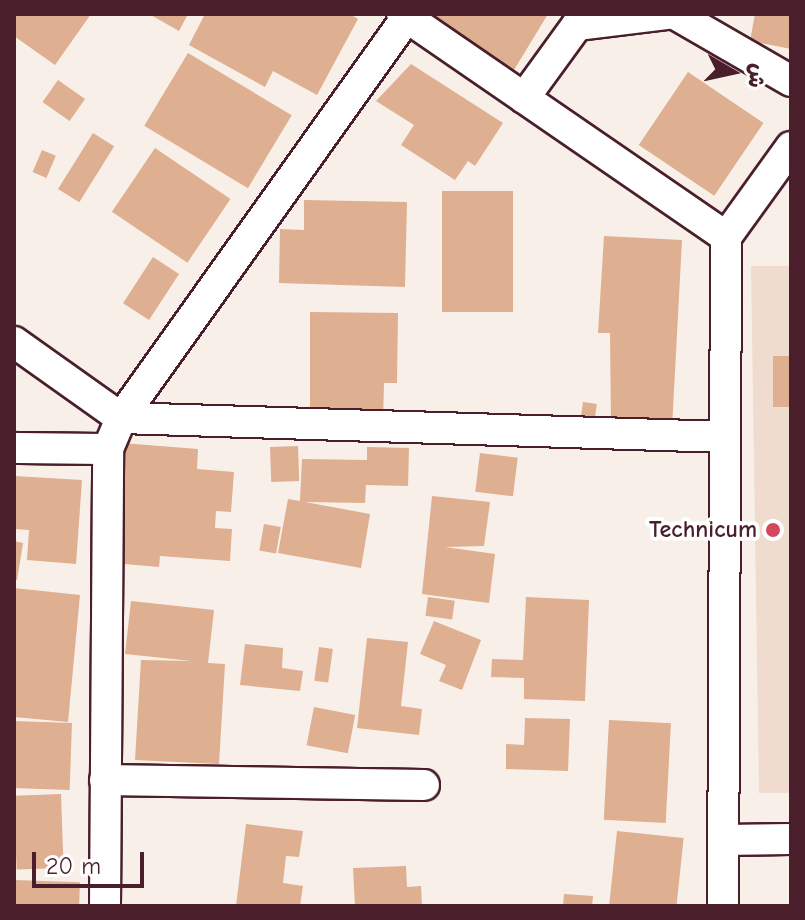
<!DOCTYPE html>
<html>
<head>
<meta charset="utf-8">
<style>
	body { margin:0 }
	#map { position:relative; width:805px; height:920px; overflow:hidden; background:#f8efe9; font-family:"Comic Neue","Playpen Sans Arabic",sans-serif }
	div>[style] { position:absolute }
	.built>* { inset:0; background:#f0dcce }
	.building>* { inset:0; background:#deaf90; transform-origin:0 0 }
	.roads { filter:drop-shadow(2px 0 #4a1f2b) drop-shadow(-2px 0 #4a1f2b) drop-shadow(0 2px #4a1f2b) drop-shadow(0 -2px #4a1f2b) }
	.street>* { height:30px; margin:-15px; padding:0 15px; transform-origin:15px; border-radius:15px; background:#fff }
	.dots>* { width:22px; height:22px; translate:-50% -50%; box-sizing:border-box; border:4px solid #fff; border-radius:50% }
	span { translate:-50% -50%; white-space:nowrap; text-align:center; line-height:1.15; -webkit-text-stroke:8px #fff; paint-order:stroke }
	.poi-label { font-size:24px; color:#4a1f2b; font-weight:700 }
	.right { translate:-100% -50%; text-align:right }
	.frame { position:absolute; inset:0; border:16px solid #4a1f2b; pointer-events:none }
	.north { position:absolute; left:693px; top:32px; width:80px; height:80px; -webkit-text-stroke:6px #fff; paint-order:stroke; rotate:99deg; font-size:22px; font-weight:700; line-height:32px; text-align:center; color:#4a1f2b }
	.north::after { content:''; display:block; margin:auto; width:28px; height:36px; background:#4a1f2b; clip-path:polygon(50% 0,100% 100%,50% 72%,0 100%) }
	.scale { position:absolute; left:32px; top:852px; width:112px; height:36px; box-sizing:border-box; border:4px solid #4a1f2b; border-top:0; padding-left:10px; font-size:24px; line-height:28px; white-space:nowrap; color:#4a1f2b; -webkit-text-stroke:6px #fff; paint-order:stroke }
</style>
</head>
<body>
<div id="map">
	<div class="built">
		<div style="clip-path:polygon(751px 266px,791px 266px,791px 793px,759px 793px)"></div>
	</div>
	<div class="building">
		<div style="clip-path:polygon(14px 14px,91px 14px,55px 65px,14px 36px)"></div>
		<div style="clip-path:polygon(149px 14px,188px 14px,179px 31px)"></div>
		<div style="clip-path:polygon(205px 14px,350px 14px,358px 19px,317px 95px,273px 71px,265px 87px,189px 45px)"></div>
		<div style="clip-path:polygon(424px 14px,548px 14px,514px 70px)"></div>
		<div style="clip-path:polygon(755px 14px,791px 14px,791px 49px,750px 41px)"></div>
		<div style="left:188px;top:53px;width:121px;height:85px;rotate:31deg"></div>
		<div style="clip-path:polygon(411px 64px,503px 123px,475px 166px,468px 161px,455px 180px,401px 145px,414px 125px,376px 101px)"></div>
		<div style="left:688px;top:72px;width:91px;height:88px;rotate:34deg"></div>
		<div style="left:58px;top:80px;width:33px;height:27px;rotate:35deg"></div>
		<div style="left:93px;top:133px;width:25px;height:66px;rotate:32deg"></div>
		<div style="left:155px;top:148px;width:91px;height:77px;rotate:34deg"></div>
		<div style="left:42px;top:150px;width:15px;height:24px;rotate:23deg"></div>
		<div style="left:513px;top:191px;width:121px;height:71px;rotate:90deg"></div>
		<div style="clip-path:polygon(304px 200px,407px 202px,405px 287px,279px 283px,280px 229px,304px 230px)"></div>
		<div style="clip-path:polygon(604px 236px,682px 240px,672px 428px,611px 425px,610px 333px,598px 333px)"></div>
		<div style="left:153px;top:257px;width:31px;height:55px;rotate:33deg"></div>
		<div style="clip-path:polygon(310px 312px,398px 313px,397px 383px,384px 383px,383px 421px,310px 420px)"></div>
		<div style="left:773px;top:356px;width:18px;height:51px"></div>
		<div style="left:583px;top:402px;width:14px;height:24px;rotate:8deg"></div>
		<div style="clip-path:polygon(122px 443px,198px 449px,197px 469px,234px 472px,231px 512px,216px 511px,215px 528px,232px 529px,230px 561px,160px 556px,159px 567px,112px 563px)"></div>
		<div style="left:298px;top:446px;width:35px;height:28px;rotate:88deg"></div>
		<div style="clip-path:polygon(367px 447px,409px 448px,408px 486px,366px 485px,365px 503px,305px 502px,370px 514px,361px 568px,278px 553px,288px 499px,300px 501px,302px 459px,367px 460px)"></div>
		<div style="left:480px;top:453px;width:38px;height:39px;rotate:7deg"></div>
		<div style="clip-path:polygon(14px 476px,82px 480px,76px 564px,27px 560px,29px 530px,14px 529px)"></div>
		<div style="clip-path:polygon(432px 496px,490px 502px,484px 546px,445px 547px,495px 554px,489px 603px,422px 594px)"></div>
		<div style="left:264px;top:524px;width:17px;height:27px;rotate:10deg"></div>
		<div style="clip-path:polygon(14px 541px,23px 543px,17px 580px,14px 580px)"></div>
		<div style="clip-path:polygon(14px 588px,80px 595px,68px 722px,14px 717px)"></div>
		<div style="left:428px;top:597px;width:27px;height:19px;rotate:8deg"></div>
		<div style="clip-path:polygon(526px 597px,589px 600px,585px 701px,524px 699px,524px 678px,491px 677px,492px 659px,523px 660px)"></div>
		<div style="clip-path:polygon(131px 601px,214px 610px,208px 663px,225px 664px,219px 764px,135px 760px,141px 660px,192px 661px,125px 654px)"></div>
		<div style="clip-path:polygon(434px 621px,481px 640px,462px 690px,439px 681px,446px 665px,420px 654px)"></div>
		<div style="clip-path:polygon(367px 638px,408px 642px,401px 706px,422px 709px,419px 735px,357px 728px)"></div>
		<div style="clip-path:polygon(245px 644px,283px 648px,282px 668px,303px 671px,300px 691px,240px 685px)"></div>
		<div style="left:319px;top:647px;width:14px;height:34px;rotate:8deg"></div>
		<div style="left:314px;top:707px;width:42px;height:39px;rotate:11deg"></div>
		<div style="clip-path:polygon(525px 718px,570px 719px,568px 771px,506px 769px,506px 744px,524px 745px)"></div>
		<div style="left:609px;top:720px;width:62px;height:100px;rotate:3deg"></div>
		<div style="left:14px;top:721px;width:58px;height:67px;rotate:2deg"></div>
		<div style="left:61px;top:794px;width:74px;height:47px;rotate:88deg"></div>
		<div style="clip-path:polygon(246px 824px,303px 831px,299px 857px,286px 856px,283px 883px,303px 886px,300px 906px,236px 906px)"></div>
		<div style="left:617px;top:831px;width:67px;height:76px;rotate:6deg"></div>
		<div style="clip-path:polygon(406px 866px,407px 887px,421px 886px,422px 906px,355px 906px,353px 868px)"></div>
		<div style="left:14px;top:880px;width:66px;height:26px;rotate:2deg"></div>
		<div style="clip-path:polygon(564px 894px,593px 896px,592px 906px,563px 906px)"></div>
	</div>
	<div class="roads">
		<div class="street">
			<div style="left:402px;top:14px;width:393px;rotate:34.5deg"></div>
			<div style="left:675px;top:14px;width:134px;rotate:30deg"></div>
			<div style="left:577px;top:25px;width:90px;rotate:-7deg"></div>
			<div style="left:524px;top:98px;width:104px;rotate:-54deg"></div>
			<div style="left:14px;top:342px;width:131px;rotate:35.4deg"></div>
			<div style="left:121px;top:418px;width:604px;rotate:1.8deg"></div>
			<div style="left:14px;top:448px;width:94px;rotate:0.6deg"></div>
			<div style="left:105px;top:780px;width:319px;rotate:0.9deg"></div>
			<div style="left:724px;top:840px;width:67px;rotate:-0.9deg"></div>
			<div style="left:105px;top:906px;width:457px;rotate:-89.6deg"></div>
			<div style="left:108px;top:449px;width:34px;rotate:-67deg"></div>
			<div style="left:121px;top:418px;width:493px;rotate:-54.5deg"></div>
			<div style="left:723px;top:906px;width:669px;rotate:-89.74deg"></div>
			<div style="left:726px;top:237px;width:111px;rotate:-54.2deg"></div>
		</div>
	</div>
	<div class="dots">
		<div style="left:773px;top:530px;background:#d1495b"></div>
	</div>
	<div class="poi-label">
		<span class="right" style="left:757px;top:530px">Technicum</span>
	</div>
	<div class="frame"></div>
	<div class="north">ش</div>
	<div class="scale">20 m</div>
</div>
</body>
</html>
